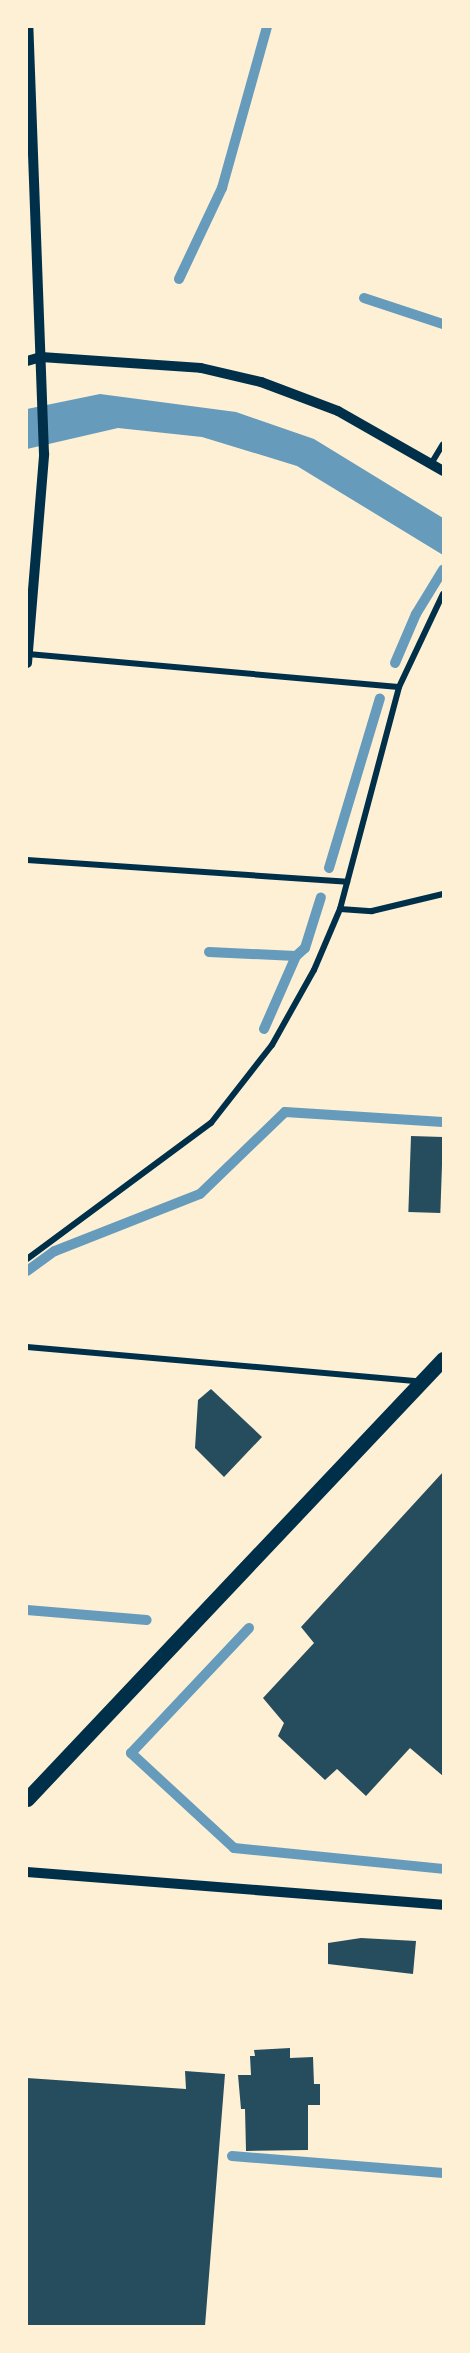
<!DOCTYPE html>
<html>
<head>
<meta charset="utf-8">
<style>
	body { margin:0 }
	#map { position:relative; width:470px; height:2353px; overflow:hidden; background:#fdf0d5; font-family:"Noto Serif",serif }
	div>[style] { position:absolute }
	.water>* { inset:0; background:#669bbc }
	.stream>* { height:10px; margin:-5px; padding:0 5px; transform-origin:5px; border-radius:5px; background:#669bbc }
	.building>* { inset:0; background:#264d5e; transform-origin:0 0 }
	.minor>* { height:6px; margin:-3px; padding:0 3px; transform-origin:3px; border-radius:3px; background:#003049 }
	.tertiary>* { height:10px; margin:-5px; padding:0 5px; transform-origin:5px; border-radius:5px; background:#003049 }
	.primary>* { height:15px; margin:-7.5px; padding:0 7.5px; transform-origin:7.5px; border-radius:7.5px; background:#003049 }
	span { translate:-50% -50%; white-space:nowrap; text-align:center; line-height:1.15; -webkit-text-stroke:6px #fdf0d5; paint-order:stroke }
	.frame { position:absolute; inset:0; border:28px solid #fdf0d5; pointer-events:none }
</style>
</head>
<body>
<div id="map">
	<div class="water">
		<div style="clip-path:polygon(100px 394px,236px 412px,314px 439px,443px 518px,443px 555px,297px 466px,202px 437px,118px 428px,27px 449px,27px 409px)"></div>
	</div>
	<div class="stream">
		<div style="left:179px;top:279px;width:101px;rotate:-64.7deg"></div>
		<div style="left:222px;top:188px;width:167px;rotate:-74.4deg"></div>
		<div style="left:364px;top:298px;width:83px;rotate:18.2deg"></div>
		<div style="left:395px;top:663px;width:53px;rotate:-66.8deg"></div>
		<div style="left:416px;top:614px;width:52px;rotate:-58.5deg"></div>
		<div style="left:329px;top:868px;width:177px;rotate:-73.3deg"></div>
		<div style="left:209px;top:952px;width:87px;rotate:2.6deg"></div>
		<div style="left:296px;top:956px;width:12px;rotate:-42deg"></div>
		<div style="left:305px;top:948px;width:53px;rotate:-72.6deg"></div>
		<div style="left:264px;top:1029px;width:80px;rotate:-66.3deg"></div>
		<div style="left:27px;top:1271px;width:34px;rotate:-36deg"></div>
		<div style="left:55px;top:1251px;width:156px;rotate:-21.5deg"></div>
		<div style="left:200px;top:1194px;width:118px;rotate:-44deg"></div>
		<div style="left:285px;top:1112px;width:158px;rotate:3.6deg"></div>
		<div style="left:27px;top:1610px;width:120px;rotate:4.8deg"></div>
		<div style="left:249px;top:1628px;width:172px;rotate:133.3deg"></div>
		<div style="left:131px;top:1753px;width:140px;rotate:42.7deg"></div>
		<div style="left:234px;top:1848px;width:210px;rotate:5.7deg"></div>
		<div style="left:232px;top:2156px;width:212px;rotate:4.6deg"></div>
	</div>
	<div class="building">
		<div style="left:411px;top:1136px;width:32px;height:76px;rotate:2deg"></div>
		<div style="clip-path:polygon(211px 1389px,262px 1437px,224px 1477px,195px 1448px,198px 1400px)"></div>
		<div style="clip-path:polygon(443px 1472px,443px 1776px,410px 1748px,366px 1796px,337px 1769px,325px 1780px,278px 1736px,284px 1723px,263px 1698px,314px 1643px,301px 1627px)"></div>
		<div style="clip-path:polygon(361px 1938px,416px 1941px,413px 1974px,328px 1964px,328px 1943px)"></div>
		<div style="clip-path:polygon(290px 2048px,290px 2058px,313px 2057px,314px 2084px,320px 2084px,320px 2105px,308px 2105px,308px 2150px,246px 2151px,245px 2109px,241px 2109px,238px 2075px,251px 2075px,250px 2056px,255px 2056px,254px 2050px)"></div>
		<div style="clip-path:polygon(185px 2071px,225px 2074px,205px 2326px,27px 2326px,27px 2078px,186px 2089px)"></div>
	</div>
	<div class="minor">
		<div style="left:431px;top:464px;width:23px;rotate:-59deg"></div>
		<div style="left:28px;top:654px;width:372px;rotate:5.1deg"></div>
		<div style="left:27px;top:860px;width:321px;rotate:3.9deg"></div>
		<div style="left:340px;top:909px;width:32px;rotate:4deg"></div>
		<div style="left:372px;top:911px;width:73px;rotate:-13.5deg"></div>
		<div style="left:27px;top:1259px;width:229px;rotate:-36.5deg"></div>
		<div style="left:211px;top:1123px;width:99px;rotate:-52deg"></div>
		<div style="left:272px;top:1045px;width:86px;rotate:-60.8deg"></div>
		<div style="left:314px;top:970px;width:66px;rotate:-66.9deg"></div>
		<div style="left:340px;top:909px;width:230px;rotate:-75.1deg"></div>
		<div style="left:399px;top:687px;width:103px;rotate:-64.7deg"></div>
		<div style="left:27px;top:1347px;width:392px;rotate:5deg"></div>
	</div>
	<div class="tertiary">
		<div style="left:27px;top:361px;width:15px;rotate:-16deg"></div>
		<div style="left:41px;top:357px;width:160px;rotate:3.9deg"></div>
		<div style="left:201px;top:368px;width:62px;rotate:13.1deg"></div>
		<div style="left:261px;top:382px;width:82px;rotate:20.6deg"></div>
		<div style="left:338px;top:411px;width:121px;rotate:29.7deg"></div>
		<div style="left:27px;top:663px;width:210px;rotate:-85.3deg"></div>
		<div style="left:44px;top:454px;width:427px;rotate:-92.1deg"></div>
		<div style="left:27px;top:1872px;width:417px;rotate:4.5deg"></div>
	</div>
	<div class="primary">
		<div style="left:27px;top:1799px;width:606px;rotate:-46.61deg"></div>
	</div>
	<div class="frame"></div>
</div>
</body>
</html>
